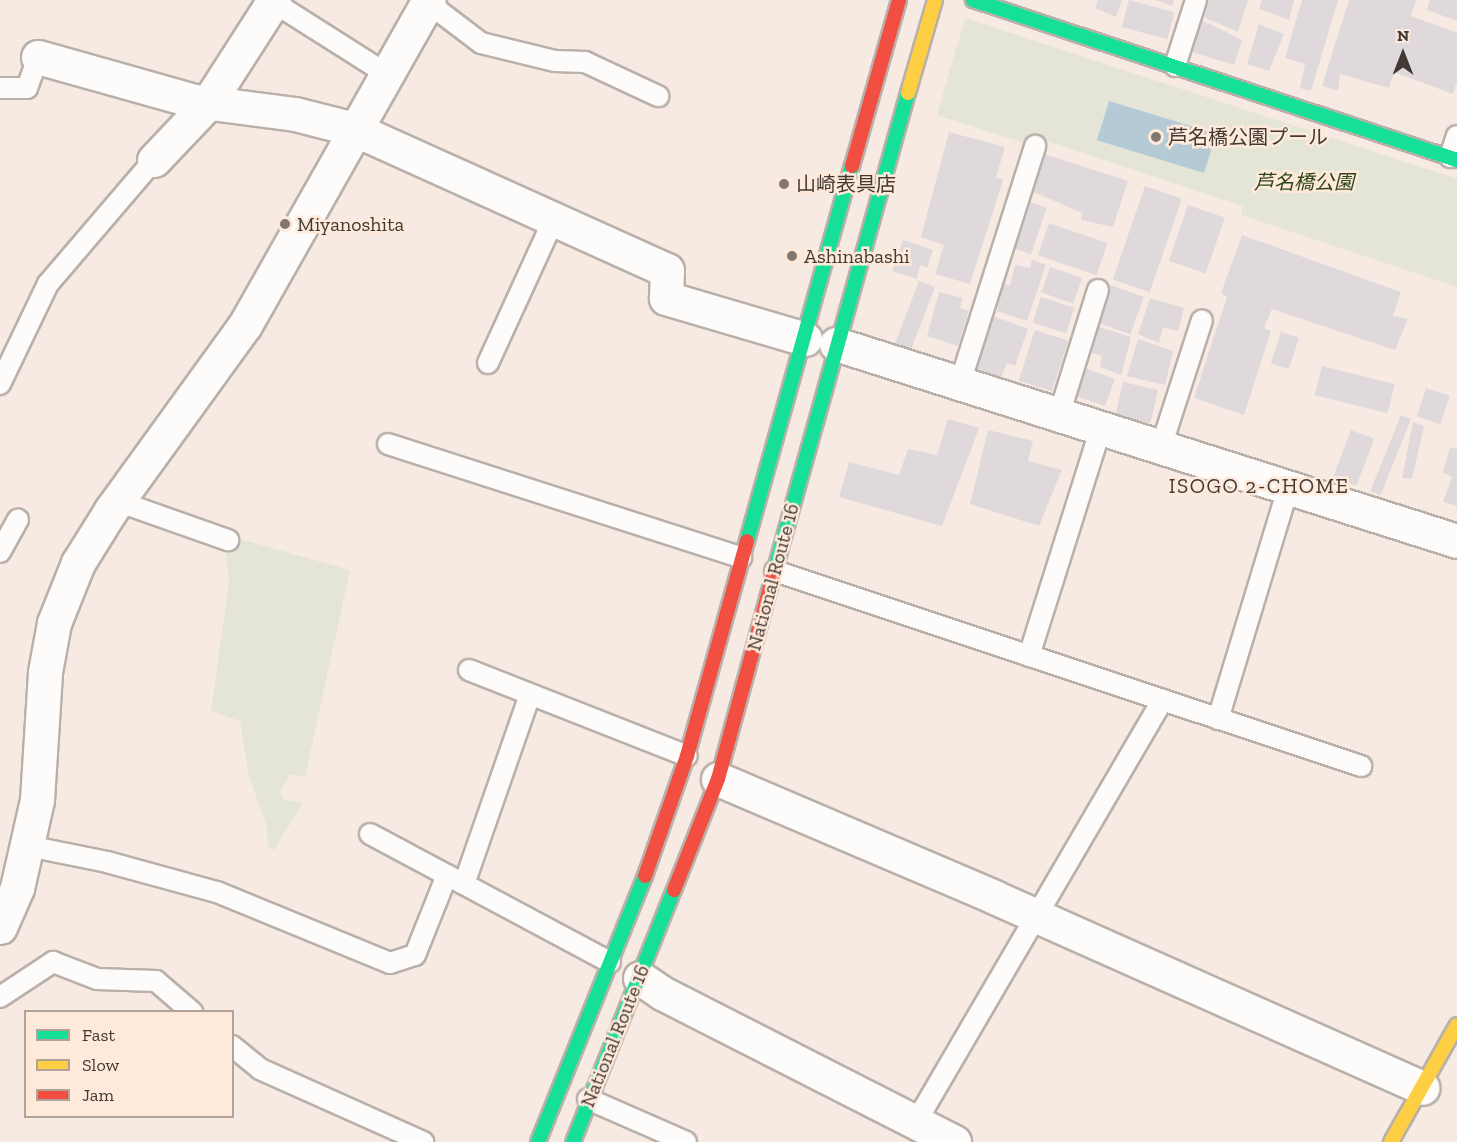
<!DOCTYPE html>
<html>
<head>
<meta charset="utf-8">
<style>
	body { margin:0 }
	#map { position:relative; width:1457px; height:1142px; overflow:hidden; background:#f6eae3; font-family:"Zilla Slab","Noto Sans JP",serif }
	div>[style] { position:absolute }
	.green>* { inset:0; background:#e4e5d7 }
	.water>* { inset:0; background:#b4cad4; transform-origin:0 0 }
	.building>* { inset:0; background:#e0d9dc; transform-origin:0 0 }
	.roads { filter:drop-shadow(2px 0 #b9b0aa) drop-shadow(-2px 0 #b9b0aa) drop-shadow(0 2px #b9b0aa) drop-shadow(0 -2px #b9b0aa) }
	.lane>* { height:20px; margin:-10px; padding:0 10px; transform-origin:10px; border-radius:10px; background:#fefcfb }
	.street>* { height:33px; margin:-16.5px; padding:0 16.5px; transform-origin:16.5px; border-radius:16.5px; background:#fefcfb }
	.fast>* { height:14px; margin:-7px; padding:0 7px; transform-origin:7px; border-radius:7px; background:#16e098 }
	.slow>* { height:14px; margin:-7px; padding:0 7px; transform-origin:7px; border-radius:7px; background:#ffcf43 }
	.jam>* { height:14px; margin:-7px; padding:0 7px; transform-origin:7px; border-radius:7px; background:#f24e42 }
	.dots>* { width:16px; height:16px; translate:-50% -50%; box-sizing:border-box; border:3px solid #fee9db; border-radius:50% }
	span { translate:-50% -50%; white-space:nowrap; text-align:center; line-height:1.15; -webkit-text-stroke:5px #fee9db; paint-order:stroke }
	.poi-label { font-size:20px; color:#413933 }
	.left { translate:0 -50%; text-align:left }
	.park-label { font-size:20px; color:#2c4517; font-style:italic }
	.street-label { font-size:20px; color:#413933 }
	.neighbourhood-label { font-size:21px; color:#413933; letter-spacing:1.5px }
	.legend { position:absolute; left:24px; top:1010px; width:210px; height:108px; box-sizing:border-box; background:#fee9db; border:2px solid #b2a398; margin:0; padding:8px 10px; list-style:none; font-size:18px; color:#413933 }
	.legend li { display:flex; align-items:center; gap:12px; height:30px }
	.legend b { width:30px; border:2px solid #b2a398 }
	.north { position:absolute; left:1373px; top:24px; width:60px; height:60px; -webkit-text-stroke:4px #fee9db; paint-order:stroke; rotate:0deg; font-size:16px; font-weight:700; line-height:24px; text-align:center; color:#413933 }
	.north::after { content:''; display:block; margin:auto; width:21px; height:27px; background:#413933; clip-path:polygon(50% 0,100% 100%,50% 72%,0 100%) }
</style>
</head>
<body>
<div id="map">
	<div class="green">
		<div style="clip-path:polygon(965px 18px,1457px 179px,1457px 287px,1241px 215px,1242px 206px,1047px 141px,1043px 149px,937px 115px)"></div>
		<div style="clip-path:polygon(236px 538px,350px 570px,305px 777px,291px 774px,280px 792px,283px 799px,303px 803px,274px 850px,268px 846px,267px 828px,249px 776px,240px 721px,211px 711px,229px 582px,225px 547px,232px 549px)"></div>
	</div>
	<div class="water">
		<div style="left:1109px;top:101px;width:112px;height:41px;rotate:17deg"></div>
	</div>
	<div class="building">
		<div style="clip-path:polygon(1098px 0,1122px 0,1116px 17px,1095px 8px)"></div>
		<div style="left:1129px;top:0;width:47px;height:28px;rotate:15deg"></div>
		<div style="clip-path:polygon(1156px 0,1174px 0,1172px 6px)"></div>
		<div style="clip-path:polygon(1209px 0,1248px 0,1238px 32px,1204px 17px)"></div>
		<div style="clip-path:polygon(1262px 0,1294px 0,1289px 20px,1259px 9px)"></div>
		<div style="clip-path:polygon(1302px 0,1338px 0,1311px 91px,1300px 88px,1305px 64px,1285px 58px)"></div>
		<div style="clip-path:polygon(1349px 0,1416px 0,1411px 16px,1457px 33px,1457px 81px,1453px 94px,1394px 72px,1389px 88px,1340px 74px,1338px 91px,1322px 86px)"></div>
		<div style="clip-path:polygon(1430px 0,1457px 0,1457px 21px,1427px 10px)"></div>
		<div style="clip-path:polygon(1199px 19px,1242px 40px,1234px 65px,1188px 51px)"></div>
		<div style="clip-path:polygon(1259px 24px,1284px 34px,1269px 71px,1247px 64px)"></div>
		<div style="clip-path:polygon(949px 132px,1005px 147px,996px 177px,1003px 180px,970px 284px,935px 274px,944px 245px,921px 237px)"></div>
		<div style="clip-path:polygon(1044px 154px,1128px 181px,1113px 227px,1081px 220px,1082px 213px,1029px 190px)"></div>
		<div style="left:1145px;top:186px;width:39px;height:99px;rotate:19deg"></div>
		<div style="left:1027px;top:201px;width:21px;height:49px;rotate:19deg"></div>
		<div style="left:1188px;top:205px;width:39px;height:59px;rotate:19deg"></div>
		<div style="left:1049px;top:223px;width:62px;height:34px;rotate:19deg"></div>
		<div style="clip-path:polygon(1242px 235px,1401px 292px,1393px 316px,1408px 319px,1395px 350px,1272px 309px,1264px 328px,1271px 331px,1244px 415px,1194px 398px,1227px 297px,1221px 293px)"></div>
		<div style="clip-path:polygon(903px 240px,933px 250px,927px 268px,920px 265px,917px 279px,892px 271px)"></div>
		<div style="clip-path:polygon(1032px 259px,1046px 265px,1027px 321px,997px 311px,1003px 283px,1010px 286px,1015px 265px,1030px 268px)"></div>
		<div style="left:1050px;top:267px;width:34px;height:27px;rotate:19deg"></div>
		<div style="left:919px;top:281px;width:17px;height:73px;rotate:21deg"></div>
		<div style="left:1111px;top:285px;width:35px;height:40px;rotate:20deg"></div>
		<div style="clip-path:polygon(939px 292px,963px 298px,960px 308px,969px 311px,958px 346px,927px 336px)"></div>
		<div style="left:1041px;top:297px;width:35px;height:27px;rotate:18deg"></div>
		<div style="clip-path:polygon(1150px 298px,1184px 308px,1178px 331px,1163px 327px,1159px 343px,1138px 334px)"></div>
		<div style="clip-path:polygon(993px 316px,1028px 329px,1015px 366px,1007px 363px,1001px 378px,976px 371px)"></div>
		<div style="clip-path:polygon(1096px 326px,1131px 337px,1121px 375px,1100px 367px,1102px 356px,1088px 352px)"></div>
		<div style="left:1035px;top:330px;width:35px;height:53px;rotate:18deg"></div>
		<div style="left:1281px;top:332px;width:19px;height:33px;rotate:18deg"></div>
		<div style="clip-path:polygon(1138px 339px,1173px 351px,1165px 385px,1127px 376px)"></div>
		<div style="left:1322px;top:366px;width:75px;height:30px;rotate:14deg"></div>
		<div style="left:1082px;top:367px;width:35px;height:29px;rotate:20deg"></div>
		<div style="left:1123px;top:382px;width:36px;height:34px;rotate:13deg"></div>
		<div style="left:1426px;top:388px;width:25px;height:30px;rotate:18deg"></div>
		<div style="left:1401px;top:415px;width:11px;height:82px;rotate:22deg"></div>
		<div style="clip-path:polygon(948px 419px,979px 428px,942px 526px,839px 497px,849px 462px,899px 475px,908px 449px,937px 455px)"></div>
		<div style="clip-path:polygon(1413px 422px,1424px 426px,1412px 479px,1402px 478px)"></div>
		<div style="clip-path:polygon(988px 430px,1033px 441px,1028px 461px,1062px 470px,1039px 526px,970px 504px)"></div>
		<div style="left:1351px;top:430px;width:25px;height:50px;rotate:21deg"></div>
		<div style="clip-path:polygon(1450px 447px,1457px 449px,1457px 506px,1443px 502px,1452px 477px,1443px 472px)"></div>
	</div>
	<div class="roads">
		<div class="lane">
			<div style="left:270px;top:0;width:136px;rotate:32.4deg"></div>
			<div style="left:427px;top:2px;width:68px;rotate:37.2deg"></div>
			<div style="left:481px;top:43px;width:76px;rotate:13.7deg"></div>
			<div style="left:555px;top:61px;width:30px;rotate:2deg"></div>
			<div style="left:585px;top:62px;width:81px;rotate:25deg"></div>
			<div style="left:1175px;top:66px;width:69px;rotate:-72.3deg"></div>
			<div style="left:0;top:88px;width:27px"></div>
			<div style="left:27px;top:88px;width:33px;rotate:-70deg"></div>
			<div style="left:1450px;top:157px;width:22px;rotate:-72deg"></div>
			<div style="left:488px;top:363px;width:158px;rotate:-65.4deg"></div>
			<div style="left:960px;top:383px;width:249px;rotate:-72.4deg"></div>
			<div style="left:0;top:384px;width:111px;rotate:-64.4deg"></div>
			<div style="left:48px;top:284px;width:163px;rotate:-49.5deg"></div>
			<div style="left:1059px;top:415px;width:131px;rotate:-72.7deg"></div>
			<div style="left:388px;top:444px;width:371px;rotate:17.8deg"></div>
			<div style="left:1161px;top:447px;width:133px;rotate:-72.1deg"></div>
			<div style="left:117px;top:501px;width:118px;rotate:19.4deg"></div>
			<div style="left:0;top:552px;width:37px;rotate:-61deg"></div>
			<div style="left:775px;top:571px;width:618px;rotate:18.41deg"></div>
			<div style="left:1029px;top:656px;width:239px;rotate:-72.5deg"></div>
			<div style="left:469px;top:670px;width:234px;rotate:21.5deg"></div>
			<div style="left:1218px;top:719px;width:241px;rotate:-73.1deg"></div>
			<div style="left:370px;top:834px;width:272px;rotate:28.1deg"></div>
			<div style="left:28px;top:846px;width:81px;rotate:11.4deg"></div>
			<div style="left:107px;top:862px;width:114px;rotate:15.3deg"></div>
			<div style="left:217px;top:892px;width:187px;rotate:22.3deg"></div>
			<div style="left:390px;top:963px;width:26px;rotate:-18deg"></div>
			<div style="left:415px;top:955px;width:86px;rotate:-68.2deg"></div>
			<div style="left:464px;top:884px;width:200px;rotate:-70.8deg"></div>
			<div style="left:0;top:997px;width:64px;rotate:-33.4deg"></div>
			<div style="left:53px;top:962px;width:47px;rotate:21.1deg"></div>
			<div style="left:97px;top:979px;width:59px;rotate:1.9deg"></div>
			<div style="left:156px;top:981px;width:48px;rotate:40.7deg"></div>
			<div style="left:232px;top:1046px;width:36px;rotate:39deg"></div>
			<div style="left:260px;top:1069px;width:179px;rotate:24.1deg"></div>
			<div style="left:588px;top:1099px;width:107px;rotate:23.7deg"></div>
			<div style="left:916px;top:1122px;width:489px;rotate:-59.7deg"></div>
		</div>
		<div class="street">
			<div style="left:38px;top:57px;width:163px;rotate:15.7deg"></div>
			<div style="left:195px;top:101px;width:101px;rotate:7.4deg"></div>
			<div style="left:295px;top:114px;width:61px;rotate:14.3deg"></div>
			<div style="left:354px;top:129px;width:343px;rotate:24.3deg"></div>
			<div style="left:667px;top:270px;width:28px;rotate:92deg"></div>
			<div style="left:666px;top:298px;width:145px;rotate:16.4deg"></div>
			<div style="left:154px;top:160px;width:79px;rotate:-46.5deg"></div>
			<div style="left:208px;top:103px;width:122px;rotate:-57.3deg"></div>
			<div style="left:836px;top:344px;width:651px;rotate:17.6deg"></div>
			<div style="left:718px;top:779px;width:300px;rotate:23.1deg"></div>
			<div style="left:994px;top:897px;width:469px;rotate:24deg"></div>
			<div style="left:0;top:927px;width:43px;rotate:-66.4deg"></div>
			<div style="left:17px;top:888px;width:90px;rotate:-77.2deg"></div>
			<div style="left:37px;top:800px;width:128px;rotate:-86.4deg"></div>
			<div style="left:45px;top:672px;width:50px;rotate:-79.6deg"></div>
			<div style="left:54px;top:623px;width:65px;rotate:-68.2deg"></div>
			<div style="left:78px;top:563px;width:62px;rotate:-58.1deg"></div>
			<div style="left:111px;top:510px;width:228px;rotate:-54.1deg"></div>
			<div style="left:245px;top:325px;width:373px;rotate:-60.5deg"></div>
			<div style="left:640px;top:978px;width:27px;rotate:34deg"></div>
			<div style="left:662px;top:993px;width:328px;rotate:27deg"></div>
		</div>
		<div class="fast">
			<div style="left:973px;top:0;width:510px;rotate:18.29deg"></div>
			<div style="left:747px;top:541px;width:389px;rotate:-74.4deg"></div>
			<div style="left:775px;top:569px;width:494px;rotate:-74.4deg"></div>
			<div style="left:538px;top:1142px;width:287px;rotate:-68.1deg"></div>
			<div style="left:573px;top:1142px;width:271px;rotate:-68.2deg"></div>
		</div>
		<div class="slow">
			<div style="left:908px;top:93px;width:97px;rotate:-73.8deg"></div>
			<div style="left:1391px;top:1142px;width:134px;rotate:-60.6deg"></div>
		</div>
		<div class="jam">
			<div style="left:852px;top:166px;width:173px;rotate:-74.2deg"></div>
			<div style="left:645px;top:876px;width:127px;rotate:-70.7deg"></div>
			<div style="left:687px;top:756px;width:223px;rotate:-74.4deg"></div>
			<div style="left:674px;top:890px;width:119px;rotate:-68.4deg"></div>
			<div style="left:718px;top:779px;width:218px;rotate:-74.8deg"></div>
		</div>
	</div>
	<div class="dots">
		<div style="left:1156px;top:137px;background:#807771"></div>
		<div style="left:784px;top:184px;background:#807771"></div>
		<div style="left:285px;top:224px;background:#807771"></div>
		<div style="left:792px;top:256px;background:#807771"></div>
	</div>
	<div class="poi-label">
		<span class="left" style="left:1168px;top:137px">芦名橋公園プール</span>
		<span class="left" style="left:796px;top:184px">山崎表具店</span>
		<span class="left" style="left:297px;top:224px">Miyanoshita</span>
		<span class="left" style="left:804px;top:256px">Ashinabashi</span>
	</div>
	<div class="park-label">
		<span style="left:1304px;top:182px">芦名橋公園</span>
	</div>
	<div class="street-label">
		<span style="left:773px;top:577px;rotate:-75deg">National Route 16</span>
		<span style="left:615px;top:1036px;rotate:-68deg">National Route 16</span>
	</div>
	<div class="neighbourhood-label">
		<span style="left:1259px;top:486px">ISOGO 2-CHOME</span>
	</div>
	<ul class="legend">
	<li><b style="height:8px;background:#16e098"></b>Fast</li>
	<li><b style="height:8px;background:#ffcf43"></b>Slow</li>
	<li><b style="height:8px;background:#f24e42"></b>Jam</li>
	</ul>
	<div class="north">N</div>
</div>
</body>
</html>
